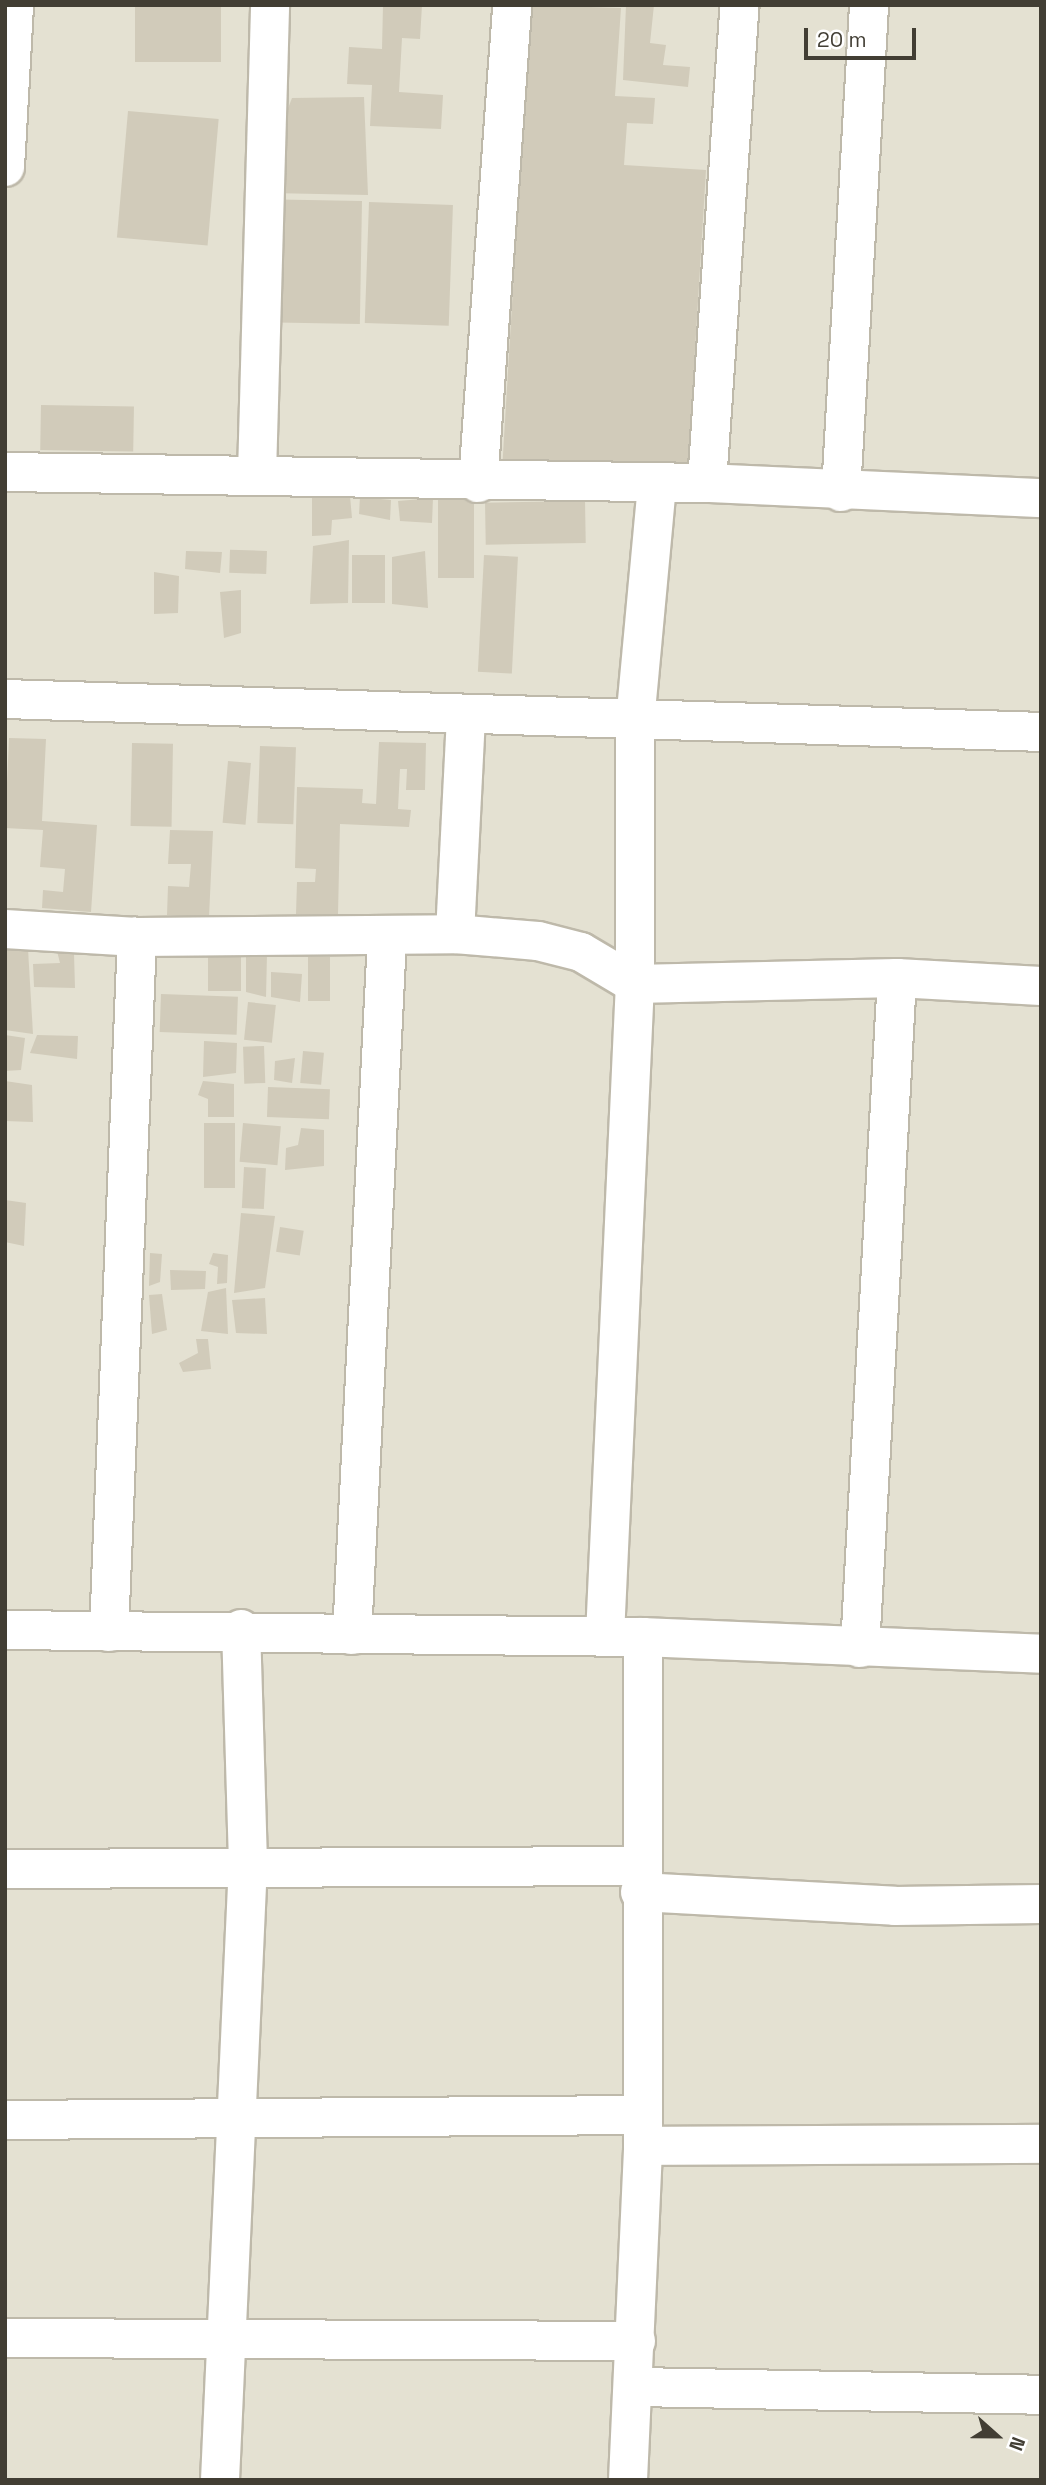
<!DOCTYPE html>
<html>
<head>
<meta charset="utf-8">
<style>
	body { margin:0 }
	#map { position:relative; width:1046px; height:2485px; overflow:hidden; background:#f1eee4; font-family:"Space Grotesk",sans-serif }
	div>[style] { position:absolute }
	.residential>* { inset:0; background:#e4e1d2; transform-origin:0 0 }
	.building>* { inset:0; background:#d1cbba; transform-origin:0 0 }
	.roads { filter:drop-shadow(2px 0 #beb9aa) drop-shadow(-2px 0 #beb9aa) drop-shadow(0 2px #beb9aa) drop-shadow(0 -2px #beb9aa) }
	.minor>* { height:38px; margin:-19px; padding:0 19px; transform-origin:19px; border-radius:19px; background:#fff }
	span { translate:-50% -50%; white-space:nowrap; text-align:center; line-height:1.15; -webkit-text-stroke:6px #fff; paint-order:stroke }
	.frame { position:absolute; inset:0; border:7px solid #423e34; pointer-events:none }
	.north { position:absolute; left:962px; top:2401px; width:70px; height:70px; -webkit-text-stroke:5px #fff; paint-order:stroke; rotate:111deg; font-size:19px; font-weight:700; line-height:28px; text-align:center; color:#423e34 }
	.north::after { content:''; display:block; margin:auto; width:24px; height:32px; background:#423e34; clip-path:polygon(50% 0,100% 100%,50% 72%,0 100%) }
	.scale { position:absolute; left:804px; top:28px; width:112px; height:32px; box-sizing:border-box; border:4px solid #423e34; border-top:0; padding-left:9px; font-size:21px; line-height:24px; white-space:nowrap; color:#423e34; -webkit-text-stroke:5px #fff; paint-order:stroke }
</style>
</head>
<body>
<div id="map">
	<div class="residential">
		<div style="left:5px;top:5px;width:1036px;height:2475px"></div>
	</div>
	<div class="building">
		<div style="left:135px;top:5px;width:86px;height:57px"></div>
		<div style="clip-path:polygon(383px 5px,422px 5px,420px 39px,402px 38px,399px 92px,443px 95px,441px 129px,370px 126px,372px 85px,347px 84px,349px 47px,382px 49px)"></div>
		<div style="clip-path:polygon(530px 5px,621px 8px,615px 96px,655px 98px,653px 124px,627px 123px,624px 165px,706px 170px,687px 482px,502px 471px)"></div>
		<div style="clip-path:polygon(626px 5px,654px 5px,650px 43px,666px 45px,663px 65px,690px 67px,688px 87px,623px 80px)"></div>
		<div style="clip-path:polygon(364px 97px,368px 195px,270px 193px,269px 158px,292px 98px)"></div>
		<div style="left:128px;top:111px;width:91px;height:127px;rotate:5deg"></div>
		<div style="left:362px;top:201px;width:123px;height:82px;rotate:91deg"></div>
		<div style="left:369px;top:202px;width:84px;height:121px;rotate:2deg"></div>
		<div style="left:41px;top:405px;width:93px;height:45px;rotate:1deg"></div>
		<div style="clip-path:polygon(312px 494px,350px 496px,352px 518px,332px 520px,331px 535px,312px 536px)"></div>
		<div style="clip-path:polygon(360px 497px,391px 500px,390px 520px,359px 514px)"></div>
		<div style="clip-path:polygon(433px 498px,432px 523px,400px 521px,398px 501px)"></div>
		<div style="left:438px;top:500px;width:36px;height:78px"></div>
		<div style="left:585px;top:501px;width:42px;height:100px;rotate:89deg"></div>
		<div style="clip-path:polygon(349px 540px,348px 603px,310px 604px,313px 546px)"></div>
		<div style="clip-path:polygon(186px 551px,222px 552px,220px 573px,185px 569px)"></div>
		<div style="left:267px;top:551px;width:23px;height:37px;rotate:92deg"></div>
		<div style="clip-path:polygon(425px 551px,428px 608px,392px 604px,392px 557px)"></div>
		<div style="left:385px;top:555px;width:48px;height:33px;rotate:90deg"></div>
		<div style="left:484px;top:555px;width:34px;height:117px;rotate:3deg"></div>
		<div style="clip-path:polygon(154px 572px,179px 576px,178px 613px,154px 614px)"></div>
		<div style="clip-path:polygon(241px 590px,241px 633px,224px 638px,220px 592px)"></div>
		<div style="clip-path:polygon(9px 738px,46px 739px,42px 821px,97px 825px,91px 912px,42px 908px,43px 890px,63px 892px,65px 869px,40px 867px,43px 830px,5px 828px)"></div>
		<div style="clip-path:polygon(379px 742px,426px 743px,425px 790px,406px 790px,407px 769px,400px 769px,398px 809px,411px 810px,409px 827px,340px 824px,338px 914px,296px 914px,297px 882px,315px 882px,316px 869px,295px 868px,297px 787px,363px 789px,362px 803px,376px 804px)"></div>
		<div style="left:132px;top:743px;width:41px;height:83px;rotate:1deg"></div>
		<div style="left:260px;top:746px;width:36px;height:77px;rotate:2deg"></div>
		<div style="left:228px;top:761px;width:23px;height:62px;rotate:5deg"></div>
		<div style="clip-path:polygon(170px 830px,213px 831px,209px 917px,167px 915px,168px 886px,189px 887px,191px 864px,168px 864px)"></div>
		<div style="clip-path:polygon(5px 948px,28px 949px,33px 1034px,5px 1030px)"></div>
		<div style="clip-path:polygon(57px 951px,74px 953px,75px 988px,34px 987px,33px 964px,60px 963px)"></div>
		<div style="left:241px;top:951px;width:40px;height:33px;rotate:90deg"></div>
		<div style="clip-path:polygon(246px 953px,267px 954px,266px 997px,246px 992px)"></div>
		<div style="left:308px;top:957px;width:22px;height:44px"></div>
		<div style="clip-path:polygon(271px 972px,302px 974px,300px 1002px,271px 997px)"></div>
		<div style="left:161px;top:994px;width:77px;height:38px;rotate:2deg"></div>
		<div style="left:248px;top:1002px;width:28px;height:38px;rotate:6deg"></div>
		<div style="clip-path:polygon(5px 1035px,25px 1038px,21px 1070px,5px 1071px)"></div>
		<div style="clip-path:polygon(37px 1035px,78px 1036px,77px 1059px,30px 1053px)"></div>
		<div style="clip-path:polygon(204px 1041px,237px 1043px,236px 1073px,203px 1077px)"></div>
		<div style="left:264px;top:1046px;width:37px;height:21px;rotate:88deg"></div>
		<div style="left:303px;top:1051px;width:21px;height:32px;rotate:5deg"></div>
		<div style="clip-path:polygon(295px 1058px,292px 1083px,274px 1080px,275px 1061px)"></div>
		<div style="clip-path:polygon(5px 1081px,32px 1085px,33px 1122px,5px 1121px)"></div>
		<div style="clip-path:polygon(203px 1081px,234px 1084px,234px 1117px,208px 1117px,208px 1099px,198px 1095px)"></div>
		<div style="left:268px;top:1087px;width:62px;height:30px;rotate:2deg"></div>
		<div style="left:204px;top:1123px;width:31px;height:65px"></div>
		<div style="left:243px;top:1123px;width:38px;height:39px;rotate:5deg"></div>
		<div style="clip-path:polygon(301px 1128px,324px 1130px,324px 1166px,285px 1170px,286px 1148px,298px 1145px)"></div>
		<div style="left:244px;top:1167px;width:22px;height:41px;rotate:3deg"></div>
		<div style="clip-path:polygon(5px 1200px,26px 1203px,24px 1246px,5px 1242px)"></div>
		<div style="clip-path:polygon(241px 1213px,275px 1216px,265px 1288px,234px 1293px)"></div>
		<div style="left:280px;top:1227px;width:24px;height:25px;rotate:9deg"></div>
		<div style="clip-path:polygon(150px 1253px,162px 1254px,160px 1282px,149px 1286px)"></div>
		<div style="clip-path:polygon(213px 1253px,228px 1255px,227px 1283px,217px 1284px,218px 1267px,209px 1264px)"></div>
		<div style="clip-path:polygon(170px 1270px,206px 1271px,205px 1289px,171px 1290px)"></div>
		<div style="clip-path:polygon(226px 1288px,228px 1334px,201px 1331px,208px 1292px)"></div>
		<div style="clip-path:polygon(162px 1294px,167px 1330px,152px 1334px,149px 1295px)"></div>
		<div style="clip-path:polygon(265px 1298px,267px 1334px,236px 1333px,232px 1300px)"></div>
		<div style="clip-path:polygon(196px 1339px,208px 1339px,211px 1369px,183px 1372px,179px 1363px,198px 1353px)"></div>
	</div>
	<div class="roads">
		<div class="minor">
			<div style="left:5px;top:167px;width:162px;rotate:-86.8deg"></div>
			<div style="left:5px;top:472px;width:702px;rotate:0.9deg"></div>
			<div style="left:707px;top:483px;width:334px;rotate:2.6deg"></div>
			<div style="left:257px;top:474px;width:469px;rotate:-88.4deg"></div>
			<div style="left:478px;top:483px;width:479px;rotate:-85.9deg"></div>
			<div style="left:707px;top:483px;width:479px;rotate:-86.1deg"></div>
			<div style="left:841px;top:492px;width:488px;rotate:-86.7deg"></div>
			<div style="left:5px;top:699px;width:1037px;rotate:1.82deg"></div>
			<div style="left:5px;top:929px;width:132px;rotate:3.5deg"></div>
			<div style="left:137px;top:937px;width:318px;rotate:-0.5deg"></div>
			<div style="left:455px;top:934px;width:83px;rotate:4.8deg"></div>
			<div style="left:538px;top:941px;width:44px;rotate:14.3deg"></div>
			<div style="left:581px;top:952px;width:63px;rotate:30.7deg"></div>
			<div style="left:635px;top:984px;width:262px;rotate:-1.3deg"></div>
			<div style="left:897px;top:978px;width:144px;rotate:3.2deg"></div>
			<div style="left:455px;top:934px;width:219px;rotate:-87.1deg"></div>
			<div style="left:5px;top:1630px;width:638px;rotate:0.63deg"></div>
			<div style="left:643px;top:1637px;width:398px;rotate:2.4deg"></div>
			<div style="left:109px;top:1632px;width:696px;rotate:-87.69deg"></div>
			<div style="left:352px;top:1635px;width:697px;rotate:-87.12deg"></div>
			<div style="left:605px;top:1636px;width:653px;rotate:-87.37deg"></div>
			<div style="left:635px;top:984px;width:262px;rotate:-90deg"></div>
			<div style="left:635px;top:722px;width:239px;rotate:-84.7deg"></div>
			<div style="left:860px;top:1648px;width:671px;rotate:-86.84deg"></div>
			<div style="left:5px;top:1869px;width:635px;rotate:-0.27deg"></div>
			<div style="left:640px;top:1892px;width:255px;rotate:3.1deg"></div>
			<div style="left:895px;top:1906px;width:146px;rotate:-0.8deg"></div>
			<div style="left:5px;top:2120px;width:637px;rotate:-0.45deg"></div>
			<div style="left:643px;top:2146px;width:398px;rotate:-0.3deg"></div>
			<div style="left:5px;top:2338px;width:631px;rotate:0.27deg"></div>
			<div style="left:636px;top:2387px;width:405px;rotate:1.1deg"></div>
			<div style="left:220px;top:2480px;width:618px;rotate:-87.4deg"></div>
			<div style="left:248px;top:1863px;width:234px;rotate:-91.7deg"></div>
			<div style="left:628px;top:2480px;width:334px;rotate:-87.4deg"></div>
			<div style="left:643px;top:2146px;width:509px;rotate:-90deg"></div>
		</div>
	</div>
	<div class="frame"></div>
	<div class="north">N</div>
	<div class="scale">20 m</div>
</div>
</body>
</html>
